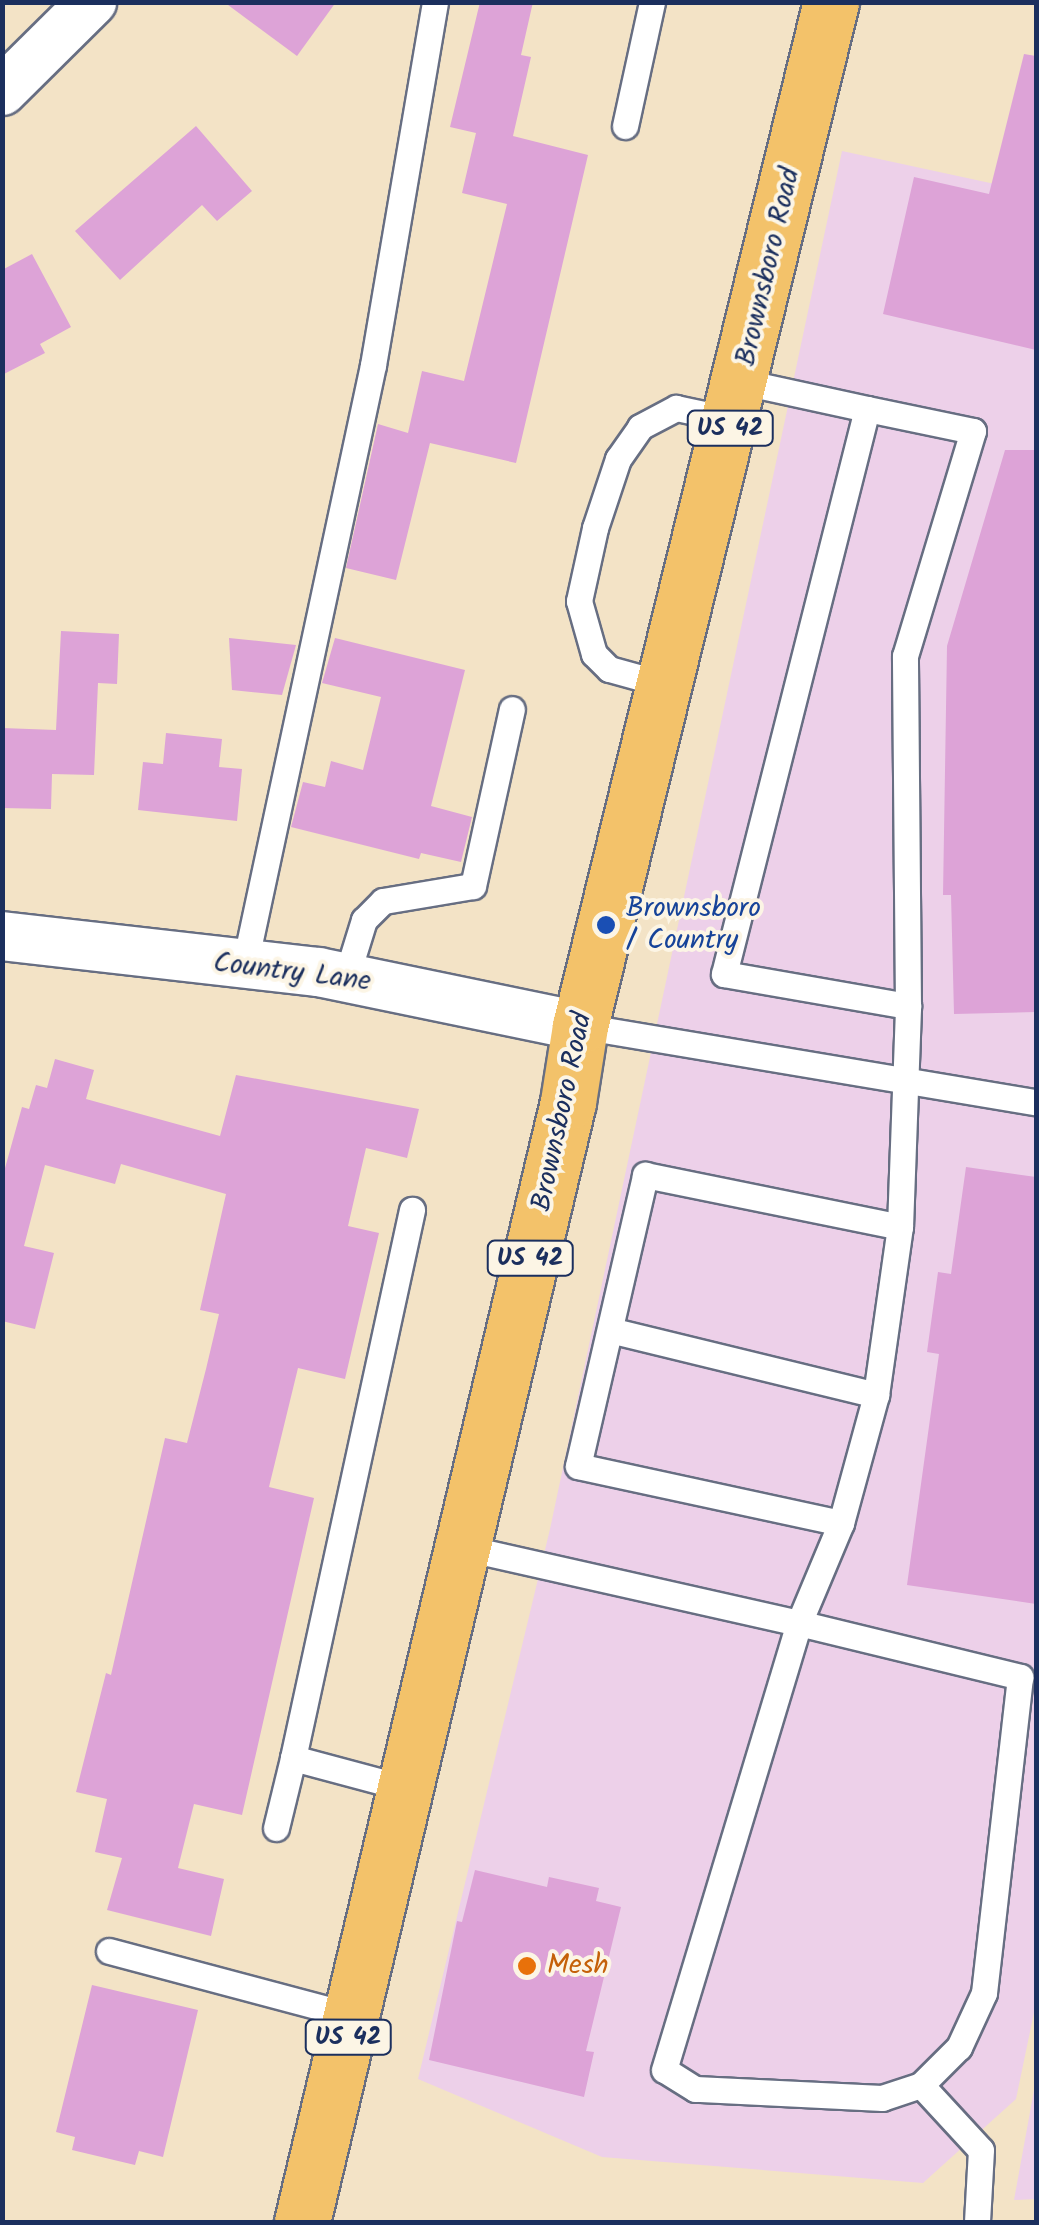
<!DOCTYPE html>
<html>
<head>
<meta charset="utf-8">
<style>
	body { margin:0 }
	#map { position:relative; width:1039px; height:2225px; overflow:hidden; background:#f3e3c6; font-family:Kalam,sans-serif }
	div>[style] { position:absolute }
	.built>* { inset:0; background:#edd0e9 }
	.building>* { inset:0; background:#dda3d7 }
	.roads { filter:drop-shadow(2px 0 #676e82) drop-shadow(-2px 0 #676e82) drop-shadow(0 2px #676e82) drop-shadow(0 -2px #676e82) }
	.service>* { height:25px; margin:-12.5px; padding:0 12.5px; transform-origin:12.5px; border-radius:12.5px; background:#fff }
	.minor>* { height:48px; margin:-24px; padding:0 24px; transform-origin:24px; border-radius:24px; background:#fff }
	.primary>* { height:55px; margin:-27.5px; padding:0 27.5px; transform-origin:27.5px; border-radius:27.5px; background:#f3c26a }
	.dots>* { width:28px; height:28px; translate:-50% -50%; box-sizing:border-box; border:5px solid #fcf5e5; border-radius:50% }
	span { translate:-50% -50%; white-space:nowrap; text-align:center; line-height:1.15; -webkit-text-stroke:8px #fcf5e5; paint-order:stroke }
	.shield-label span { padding:2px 8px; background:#fcf5e5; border:2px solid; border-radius:8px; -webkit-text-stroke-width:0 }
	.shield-label { font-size:25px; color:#1b2f5e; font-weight:700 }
	.street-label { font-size:28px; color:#1b2f5e }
	.transit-label { font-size:28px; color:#164399 }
	.left { translate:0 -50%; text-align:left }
	.food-label { font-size:28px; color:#c56008 }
	.frame { position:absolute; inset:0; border:5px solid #1b2f5e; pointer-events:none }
</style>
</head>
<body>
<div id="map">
	<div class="built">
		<div style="clip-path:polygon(842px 151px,1036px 193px,1036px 2003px,1016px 2099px,923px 2183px,602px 2157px,418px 2079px,550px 1529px)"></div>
		<div style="clip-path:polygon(1036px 2079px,1036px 2199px,1014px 2200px)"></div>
	</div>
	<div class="building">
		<div style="clip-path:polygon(224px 2px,336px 2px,297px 56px)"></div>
		<div style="clip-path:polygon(480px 2px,533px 2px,521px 55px,531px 57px,513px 136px,588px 155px,516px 463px,430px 443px,396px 580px,346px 568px,378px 424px,408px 433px,422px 371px,464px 381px,507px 204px,462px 193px,476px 133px,450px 127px)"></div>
		<div style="clip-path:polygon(1024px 54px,1036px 56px,1036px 350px,883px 314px,914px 177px,989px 194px)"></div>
		<div style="clip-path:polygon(196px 126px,252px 191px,217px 221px,202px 205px,120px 280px,75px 231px)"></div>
		<div style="clip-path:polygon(32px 254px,71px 327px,40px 344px,45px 353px,2px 375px,2px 270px)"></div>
		<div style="clip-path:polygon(1005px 450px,1036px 450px,1036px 1012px,954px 1014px,951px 895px,943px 895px,947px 646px)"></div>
		<div style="clip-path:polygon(61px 631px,119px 634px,117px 684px,98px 683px,94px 775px,52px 774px,51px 809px,2px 808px,2px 728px,56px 730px)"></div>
		<div style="clip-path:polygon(229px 638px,296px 645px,282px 695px,232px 690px)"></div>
		<div style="clip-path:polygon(335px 638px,465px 670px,431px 806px,472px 817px,461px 862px,421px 853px,419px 859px,291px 827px,303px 782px,325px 787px,331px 761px,363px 770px,381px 697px,322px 683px)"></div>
		<div style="clip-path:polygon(166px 733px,222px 739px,219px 767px,242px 769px,237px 821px,138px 810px,143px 762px,163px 764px)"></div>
		<div style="clip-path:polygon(55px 1059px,94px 1070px,86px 1099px,220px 1136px,236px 1075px,419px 1109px,407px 1158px,366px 1148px,348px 1226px,379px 1233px,345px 1379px,298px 1368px,269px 1487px,314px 1498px,242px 1815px,194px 1804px,178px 1868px,224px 1879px,211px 1936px,107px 1910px,122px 1858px,95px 1852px,107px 1799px,76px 1792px,106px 1673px,111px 1675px,165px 1438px,187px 1443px,206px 1369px,219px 1314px,200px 1310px,226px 1194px,121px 1164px,115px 1184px,45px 1165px,24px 1246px,54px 1253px,35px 1329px,2px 1321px,2px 1179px,22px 1107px,29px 1109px,36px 1085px,47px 1088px)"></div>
		<div style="clip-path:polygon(966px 1167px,1036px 1177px,1036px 1604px,907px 1585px,939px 1354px,927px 1352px,938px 1272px,951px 1274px)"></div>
		<div style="clip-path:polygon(475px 1870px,547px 1887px,549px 1877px,599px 1888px,596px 1901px,621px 1907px,586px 2051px,594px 2052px,584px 2097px,429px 2060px,457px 1921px,462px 1922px)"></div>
		<div style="clip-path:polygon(92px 1985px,198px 2010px,163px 2157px,139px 2151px,135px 2165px,72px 2150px,75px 2137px,56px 2132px)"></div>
	</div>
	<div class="roads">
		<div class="service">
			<div style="left:625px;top:126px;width:127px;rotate:-77.7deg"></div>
			<div style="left:743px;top:382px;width:127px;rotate:12.3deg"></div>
			<div style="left:867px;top:409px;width:583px;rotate:104.2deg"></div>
			<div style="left:724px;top:974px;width:187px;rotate:9.9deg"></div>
			<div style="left:667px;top:685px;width:60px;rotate:-164.6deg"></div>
			<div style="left:609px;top:669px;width:21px;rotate:-135deg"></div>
			<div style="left:594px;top:654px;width:55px;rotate:-105.8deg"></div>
			<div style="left:579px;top:601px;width:75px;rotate:-77.6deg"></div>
			<div style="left:595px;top:528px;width:73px;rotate:-71.6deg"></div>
			<div style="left:618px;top:459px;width:39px;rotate:-55deg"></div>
			<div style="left:640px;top:427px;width:41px;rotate:-27.8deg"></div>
			<div style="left:676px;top:408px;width:57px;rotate:12.1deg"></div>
			<div style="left:244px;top:968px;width:617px;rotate:-77.92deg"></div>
			<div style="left:373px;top:365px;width:368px;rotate:-80.3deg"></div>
			<div style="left:346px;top:978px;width:61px;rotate:-72.8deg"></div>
			<div style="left:364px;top:920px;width:27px;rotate:-45deg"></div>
			<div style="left:383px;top:901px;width:91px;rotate:-9.5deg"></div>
			<div style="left:473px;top:886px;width:181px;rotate:-77.6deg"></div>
			<div style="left:580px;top:1026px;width:462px;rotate:9.5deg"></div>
			<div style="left:610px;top:1330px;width:274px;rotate:13.7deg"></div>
			<div style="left:841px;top:1523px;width:269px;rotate:-167.8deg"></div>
			<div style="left:578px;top:1466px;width:299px;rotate:-77deg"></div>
			<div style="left:645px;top:1175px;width:260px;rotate:11.5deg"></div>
			<div style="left:461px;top:1547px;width:346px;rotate:12.7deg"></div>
			<div style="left:799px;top:1623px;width:108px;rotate:-67.2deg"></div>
			<div style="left:841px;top:1523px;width:133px;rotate:-74.7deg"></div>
			<div style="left:876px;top:1395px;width:170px;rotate:-81.9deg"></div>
			<div style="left:900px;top:1227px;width:221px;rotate:-87.9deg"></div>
			<div style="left:908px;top:1006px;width:350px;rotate:-90.5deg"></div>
			<div style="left:905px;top:656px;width:235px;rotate:-73.2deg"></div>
			<div style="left:973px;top:431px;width:108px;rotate:-168.3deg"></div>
			<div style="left:799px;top:1623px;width:228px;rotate:13.7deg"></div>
			<div style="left:1020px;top:1677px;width:318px;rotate:96.5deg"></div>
			<div style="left:984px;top:1993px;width:60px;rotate:114.8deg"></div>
			<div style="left:959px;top:2047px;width:54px;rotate:135deg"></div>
			<div style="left:921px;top:2085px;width:41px;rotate:161.6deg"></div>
			<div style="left:882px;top:2098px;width:187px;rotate:-177.2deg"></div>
			<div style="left:695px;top:2089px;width:36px;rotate:-148deg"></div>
			<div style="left:664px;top:2070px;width:467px;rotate:-73.2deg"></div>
			<div style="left:405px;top:1788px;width:116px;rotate:-165deg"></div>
			<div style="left:293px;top:1758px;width:561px;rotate:-77.75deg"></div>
			<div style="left:276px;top:1828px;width:72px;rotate:-76.3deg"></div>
			<div style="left:109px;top:1951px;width:253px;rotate:14.9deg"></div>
			<div style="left:921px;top:2085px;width:88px;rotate:47.3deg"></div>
			<div style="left:981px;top:2150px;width:72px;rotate:93.2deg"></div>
		</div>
		<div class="minor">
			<div style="left:2px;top:91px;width:127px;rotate:-44.7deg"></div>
			<div style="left:2px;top:936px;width:319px;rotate:6.5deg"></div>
			<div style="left:319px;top:972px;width:267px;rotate:11.7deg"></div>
		</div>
		<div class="primary">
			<div style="left:302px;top:2222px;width:1151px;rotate:-76.64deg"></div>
			<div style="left:568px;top:1102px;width:77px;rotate:-81deg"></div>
			<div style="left:580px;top:1026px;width:1054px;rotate:-76.23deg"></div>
		</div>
	</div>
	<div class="dots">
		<div style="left:606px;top:925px;background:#1a4fb4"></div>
		<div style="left:527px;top:1966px;background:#e8710a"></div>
	</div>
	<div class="shield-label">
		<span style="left:730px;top:428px">US 42</span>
		<span style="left:530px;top:1258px">US 42</span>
		<span style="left:348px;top:2037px">US 42</span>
	</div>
	<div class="street-label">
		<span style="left:769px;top:267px;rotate:-77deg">Brownsboro Road</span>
		<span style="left:292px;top:973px;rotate:7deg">Country Lane</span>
		<span style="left:563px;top:1112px;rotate:-78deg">Brownsboro Road</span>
	</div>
	<div class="transit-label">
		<span class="left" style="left:626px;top:925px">Brownsboro<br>/ Country</span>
	</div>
	<div class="food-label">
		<span class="left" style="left:547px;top:1966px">Mesh</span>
	</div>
	<div class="frame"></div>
</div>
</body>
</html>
